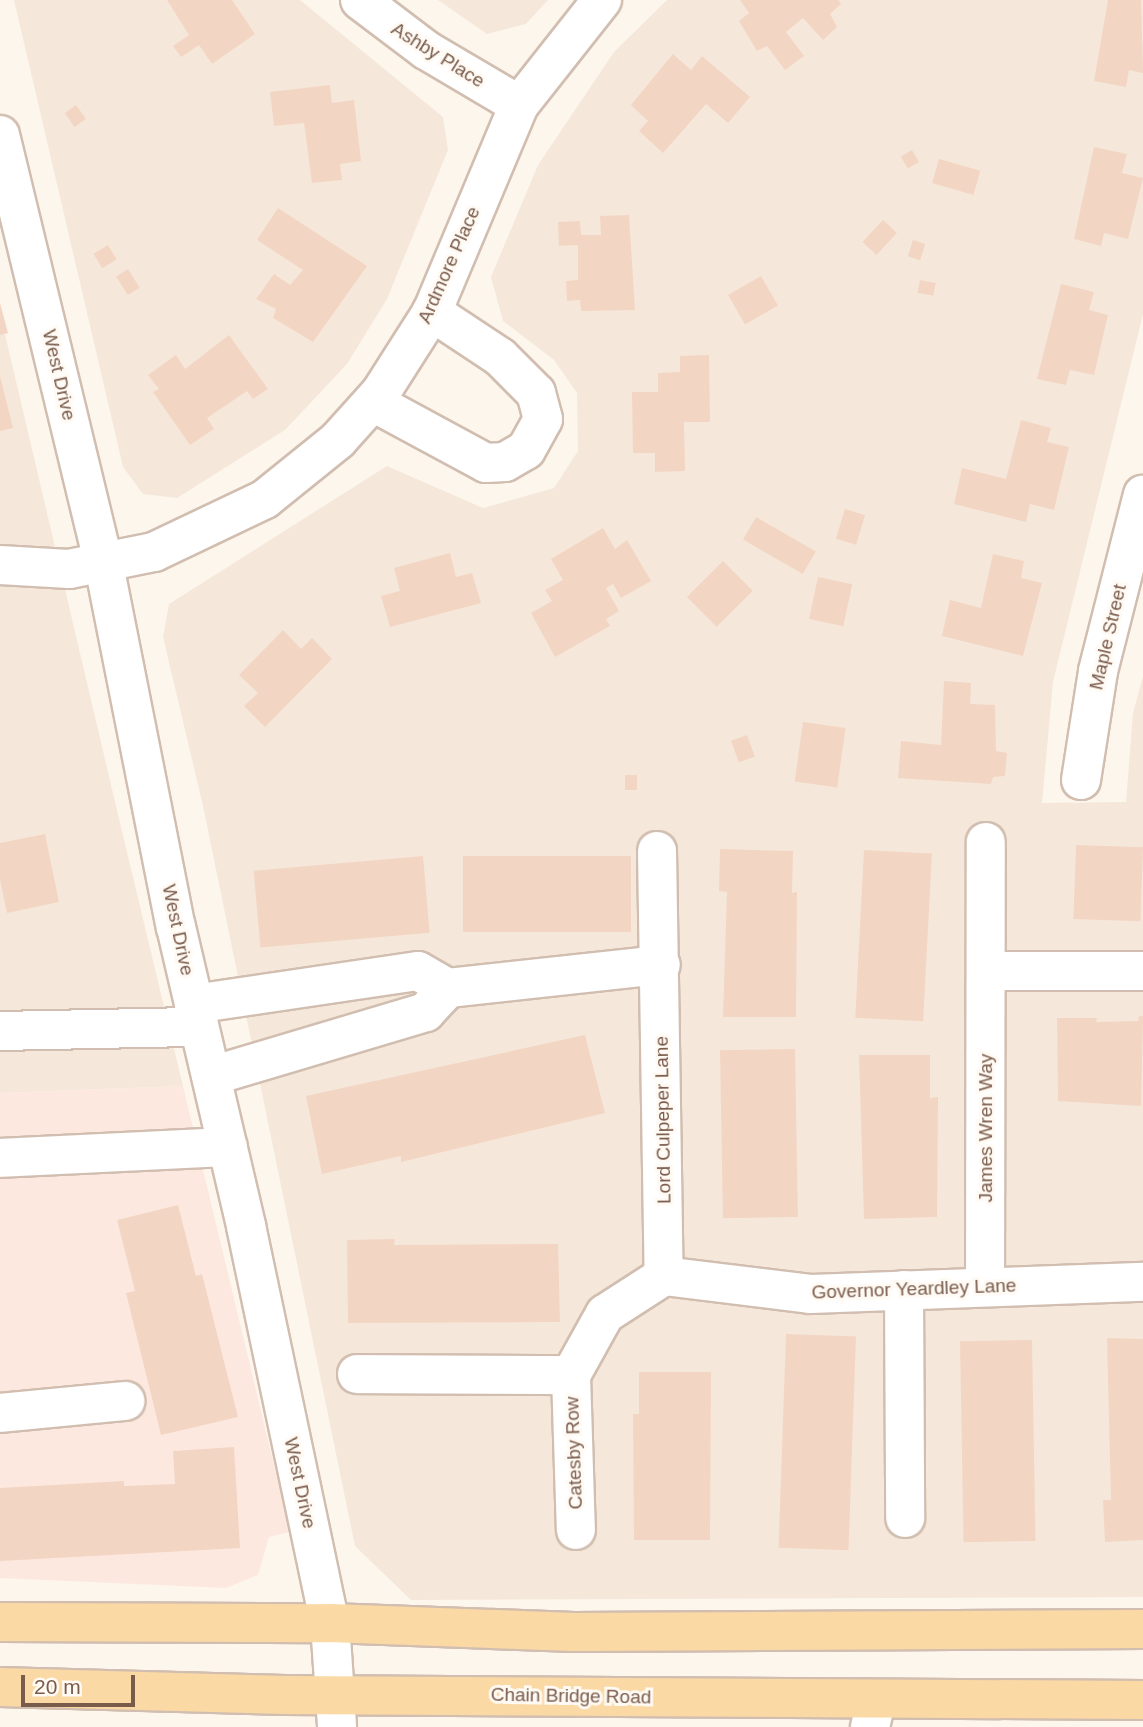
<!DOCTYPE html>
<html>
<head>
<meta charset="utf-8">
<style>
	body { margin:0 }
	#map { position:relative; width:1143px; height:1727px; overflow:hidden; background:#fdf6ec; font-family:Helvetica,sans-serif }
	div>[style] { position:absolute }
	.residential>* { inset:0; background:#f5e8da }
	.commercial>* { inset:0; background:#fde8e0 }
	.building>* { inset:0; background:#f3d5c3; transform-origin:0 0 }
	.roads { filter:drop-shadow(2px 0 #d1beb0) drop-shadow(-2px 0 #d1beb0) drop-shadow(0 2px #d1beb0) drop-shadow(0 -2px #d1beb0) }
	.minor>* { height:38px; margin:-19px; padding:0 19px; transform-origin:19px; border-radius:19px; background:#fff }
	.major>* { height:38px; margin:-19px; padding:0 19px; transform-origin:19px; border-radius:19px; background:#fbd9a5 }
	span { translate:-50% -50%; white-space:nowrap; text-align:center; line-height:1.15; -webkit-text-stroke:6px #fffaf3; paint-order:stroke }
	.street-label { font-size:19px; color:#7a5c4d }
	.scale { position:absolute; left:21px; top:1675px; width:114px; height:32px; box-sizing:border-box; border:4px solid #7a5c4d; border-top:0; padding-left:9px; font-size:21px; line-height:24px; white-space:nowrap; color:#7a5c4d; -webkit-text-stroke:5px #fffaf3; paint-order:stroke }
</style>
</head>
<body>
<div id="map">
	<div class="residential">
		<div style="clip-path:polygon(14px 0,300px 0,443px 117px,448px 150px,387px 299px,347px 364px,285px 430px,177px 498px,143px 494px,123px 467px)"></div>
		<div style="clip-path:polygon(438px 0,548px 0,526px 24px,487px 34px)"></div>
		<div style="clip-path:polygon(667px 0,1143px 0,1143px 314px,1053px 682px,1042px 803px,1126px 802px,1133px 713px,1143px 676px,1143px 1597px,411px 1600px,355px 1546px,203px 806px,163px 637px,169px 604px,387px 466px,483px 508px,554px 488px,578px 451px,577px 393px,554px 360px,503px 321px,491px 277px,538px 165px,614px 52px)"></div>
		<div style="clip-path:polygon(0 313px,116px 806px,183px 1086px,0 1093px)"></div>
	</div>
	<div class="commercial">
		<div style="clip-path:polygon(183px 1086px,290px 1532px,269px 1537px,258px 1575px,226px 1588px,0 1578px,0 1093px)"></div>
	</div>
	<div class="building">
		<div style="clip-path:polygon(167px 0,232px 0,255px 34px,212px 64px,199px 45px,181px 57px,173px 46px,189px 35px)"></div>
		<div style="clip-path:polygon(740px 0,838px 0,841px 4px,830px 14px,837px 27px,823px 40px,803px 18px,786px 32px,804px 56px,785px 70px,767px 46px,757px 51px,739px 21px,749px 13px)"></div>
		<div style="clip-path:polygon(1108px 0,1141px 0,1143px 73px,1129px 70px,1126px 87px,1094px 81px)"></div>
		<div style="clip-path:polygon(673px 54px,691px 70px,702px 56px,750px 97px,728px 123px,706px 104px,663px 153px,639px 131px,648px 121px,631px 105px)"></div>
		<div style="clip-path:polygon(330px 85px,332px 103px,354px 100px,361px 161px,340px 164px,342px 180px,312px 183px,304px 123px,274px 126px,270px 92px)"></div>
		<div style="left:76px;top:105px;width:17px;height:14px;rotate:54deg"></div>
		<div style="clip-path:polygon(1094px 147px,1127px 154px,1122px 173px,1143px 178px,1128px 239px,1104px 233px,1101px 246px,1074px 239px)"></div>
		<div style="left:912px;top:150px;width:14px;height:13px;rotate:60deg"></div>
		<div style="left:939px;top:159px;width:43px;height:25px;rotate:16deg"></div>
		<div style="clip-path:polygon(278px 208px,367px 266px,313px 342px,273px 318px,276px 309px,256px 299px,274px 274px,290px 285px,303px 270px,257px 240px)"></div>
		<div style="clip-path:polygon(629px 215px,635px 310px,581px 311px,580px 300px,567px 301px,566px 281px,578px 280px,578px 245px,559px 246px,558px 222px,580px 221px,581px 235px,601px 235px,600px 216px)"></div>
		<div style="left:883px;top:220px;width:19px;height:30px;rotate:43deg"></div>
		<div style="left:913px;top:240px;width:13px;height:17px;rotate:18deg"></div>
		<div style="left:108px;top:245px;width:17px;height:17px;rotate:59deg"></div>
		<div style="left:128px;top:269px;width:22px;height:14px;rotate:58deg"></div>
		<div style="left:761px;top:276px;width:34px;height:38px;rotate:60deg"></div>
		<div style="left:920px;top:280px;width:16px;height:13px;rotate:11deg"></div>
		<div style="clip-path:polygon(1061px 284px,1094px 292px,1089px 310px,1108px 315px,1094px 375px,1070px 370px,1066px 385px,1037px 379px)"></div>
		<div style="clip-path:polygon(0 303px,8px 333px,0 335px)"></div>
		<div style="clip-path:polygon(229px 335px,268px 389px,253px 399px,247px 391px,207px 418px,214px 429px,190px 445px,153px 392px,159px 389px,148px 375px,176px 355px,185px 369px)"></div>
		<div style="clip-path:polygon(709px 355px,710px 422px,684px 422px,685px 471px,655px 472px,655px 453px,633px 453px,632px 392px,658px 392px,658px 373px,680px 372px,680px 356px)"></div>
		<div style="clip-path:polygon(0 376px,13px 428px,0 431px)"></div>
		<div style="clip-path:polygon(1021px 420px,1051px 428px,1047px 442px,1069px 447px,1054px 510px,1030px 504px,1026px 522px,954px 504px,962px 468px,1006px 479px)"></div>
		<div style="left:845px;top:509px;width:21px;height:31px;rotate:17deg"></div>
		<div style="left:756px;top:517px;width:69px;height:26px;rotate:30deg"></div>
		<div style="clip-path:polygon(603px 528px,615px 549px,627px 540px,651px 581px,621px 598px,613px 584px,606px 588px,619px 611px,606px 619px,610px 626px,555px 657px,531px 613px,552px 601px,545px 590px,563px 580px,551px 559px)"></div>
		<div style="clip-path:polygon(450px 553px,456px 577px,472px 573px,481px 603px,390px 627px,381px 596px,400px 591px,394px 568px)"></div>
		<div style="clip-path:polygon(993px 554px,1024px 561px,1021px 578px,1042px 583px,1023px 656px,942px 636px,950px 600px,981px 608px)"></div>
		<div style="left:723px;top:561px;width:42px;height:51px;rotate:45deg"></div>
		<div style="left:818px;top:577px;width:35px;height:43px;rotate:12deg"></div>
		<div style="clip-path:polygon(283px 630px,301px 649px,312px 638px,332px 659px,265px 727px,244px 706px,258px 693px,239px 675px)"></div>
		<div style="clip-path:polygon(944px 681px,971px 683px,970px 704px,995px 705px,996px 751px,1007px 753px,1005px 776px,993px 777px,991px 784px,898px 778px,901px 741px,941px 745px)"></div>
		<div style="left:803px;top:722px;width:43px;height:60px;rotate:8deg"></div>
		<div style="left:747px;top:735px;width:23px;height:17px;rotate:70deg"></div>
		<div style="left:625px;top:775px;width:12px;height:15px"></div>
		<div style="clip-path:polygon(45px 834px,59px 902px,7px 913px,0 880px,0 843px)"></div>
		<div style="left:1076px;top:845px;width:67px;height:74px;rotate:2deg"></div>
		<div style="clip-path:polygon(720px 849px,793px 851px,792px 893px,797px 892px,796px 1017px,723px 1017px,727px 892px,719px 891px)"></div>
		<div style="left:864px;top:850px;width:68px;height:168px;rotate:3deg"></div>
		<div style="left:423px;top:856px;width:77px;height:170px;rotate:85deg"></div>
		<div style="left:463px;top:856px;width:168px;height:76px"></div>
		<div style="clip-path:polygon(1139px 1016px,1143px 1016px,1141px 1106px,1058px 1101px,1057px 1018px,1097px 1018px,1096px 1022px,1138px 1021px)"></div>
		<div style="clip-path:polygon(585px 1035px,605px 1113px,401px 1162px,401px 1156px,322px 1174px,306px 1096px)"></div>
		<div style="left:795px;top:1049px;width:168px;height:75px;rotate:89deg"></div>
		<div style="clip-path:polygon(859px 1055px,930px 1055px,930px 1098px,938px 1097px,937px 1217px,864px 1219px)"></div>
		<div style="clip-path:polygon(178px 1205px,196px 1276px,202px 1274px,238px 1417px,161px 1435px,126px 1293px,135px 1291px,117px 1220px)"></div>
		<div style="clip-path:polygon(395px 1239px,394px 1245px,558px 1244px,560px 1322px,348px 1323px,347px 1240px)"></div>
		<div style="left:786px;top:1334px;width:70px;height:214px;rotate:2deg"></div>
		<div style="clip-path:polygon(1107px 1338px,1143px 1339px,1143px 1540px,1105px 1542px,1103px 1500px,1111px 1500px)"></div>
		<div style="left:1032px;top:1340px;width:201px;height:72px;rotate:89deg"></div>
		<div style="clip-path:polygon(639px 1372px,711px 1372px,710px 1540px,634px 1540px,633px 1414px,639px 1414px)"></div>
		<div style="clip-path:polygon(234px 1447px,240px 1548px,0 1561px,0 1488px,124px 1481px,124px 1486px,175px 1484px,173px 1451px)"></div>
	</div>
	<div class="roads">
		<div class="minor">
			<div style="left:360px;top:0;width:83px;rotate:37.1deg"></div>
			<div style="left:426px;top:50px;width:108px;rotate:30.6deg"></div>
			<div style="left:0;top:135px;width:442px;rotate:76.4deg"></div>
			<div style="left:104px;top:565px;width:369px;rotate:78.8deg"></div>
			<div style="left:176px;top:927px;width:307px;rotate:76.8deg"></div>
			<div style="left:246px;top:1226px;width:406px;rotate:78.1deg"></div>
			<div style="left:330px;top:1623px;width:104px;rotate:86.1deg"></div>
			<div style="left:373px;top:402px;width:128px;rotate:28.4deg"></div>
			<div style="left:486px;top:463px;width:19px;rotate:-3deg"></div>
			<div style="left:505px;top:462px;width:24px;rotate:-30deg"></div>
			<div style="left:526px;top:450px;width:35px;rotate:-61deg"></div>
			<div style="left:543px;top:419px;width:27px;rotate:-105deg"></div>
			<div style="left:536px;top:393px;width:51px;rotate:-135deg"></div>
			<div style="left:500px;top:357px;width:82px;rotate:-146.5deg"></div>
			<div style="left:0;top:565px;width:69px;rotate:3.3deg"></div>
			<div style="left:69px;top:569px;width:87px;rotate:-11.3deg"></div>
			<div style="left:154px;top:552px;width:123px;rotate:-25.5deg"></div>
			<div style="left:265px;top:499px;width:94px;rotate:-38.9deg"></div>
			<div style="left:338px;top:440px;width:64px;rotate:-48.1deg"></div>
			<div style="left:381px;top:392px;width:95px;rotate:-57.5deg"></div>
			<div style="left:432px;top:312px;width:225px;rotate:-67.2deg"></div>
			<div style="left:519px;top:105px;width:134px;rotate:-51.7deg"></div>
			<div style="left:1081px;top:780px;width:110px;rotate:-81.1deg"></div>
			<div style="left:1098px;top:671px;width:182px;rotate:-75.7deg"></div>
			<div style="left:657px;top:851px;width:425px;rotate:89.1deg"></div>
			<div style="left:987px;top:971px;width:156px"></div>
			<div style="left:448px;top:988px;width:214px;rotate:-6.2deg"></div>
			<div style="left:194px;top:1004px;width:226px;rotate:-8.4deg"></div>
			<div style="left:418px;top:971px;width:34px;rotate:30deg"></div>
			<div style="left:448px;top:988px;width:33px;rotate:133deg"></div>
			<div style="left:426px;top:1012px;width:224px;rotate:163.4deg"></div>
			<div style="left:0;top:1031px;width:199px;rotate:-1.2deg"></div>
			<div style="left:0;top:1158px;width:228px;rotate:-2.8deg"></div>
			<div style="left:985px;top:1285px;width:443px;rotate:-89.9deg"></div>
			<div style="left:904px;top:1290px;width:228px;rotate:89.7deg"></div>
			<div style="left:357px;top:1374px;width:214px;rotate:0.3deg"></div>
			<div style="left:571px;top:1375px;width:70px;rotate:-60.9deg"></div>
			<div style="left:605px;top:1314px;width:70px;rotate:-32.8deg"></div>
			<div style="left:664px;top:1276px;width:147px;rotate:7deg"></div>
			<div style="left:810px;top:1294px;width:333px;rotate:-2.1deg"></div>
			<div style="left:571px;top:1375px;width:155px;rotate:88.2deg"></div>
			<div style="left:0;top:1413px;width:126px;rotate:-5.5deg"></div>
			<div style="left:870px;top:1727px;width:27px;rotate:-77deg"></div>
		</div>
		<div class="major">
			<div style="left:0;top:1622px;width:330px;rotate:0.2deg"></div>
			<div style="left:330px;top:1623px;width:244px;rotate:2.1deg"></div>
			<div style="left:574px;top:1632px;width:569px;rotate:-0.3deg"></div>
			<div style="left:0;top:1687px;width:285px;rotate:1.6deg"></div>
			<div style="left:285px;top:1695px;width:858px;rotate:0.33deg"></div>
		</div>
	</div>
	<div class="street-label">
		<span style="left:438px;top:55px;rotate:32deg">Ashby Place</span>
		<span style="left:449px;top:265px;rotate:-66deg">Ardmore Place</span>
		<span style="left:59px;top:375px;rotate:77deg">West Drive</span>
		<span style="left:1108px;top:637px;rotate:-77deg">Maple Street</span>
		<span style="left:178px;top:930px;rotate:78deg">West Drive</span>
		<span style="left:663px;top:1120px;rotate:-91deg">Lord Culpeper Lane</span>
		<span style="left:986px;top:1128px;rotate:-90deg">James Wren Way</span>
		<span style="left:914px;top:1289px;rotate:-2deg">Governor Yeardley Lane</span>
		<span style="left:574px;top:1453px;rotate:-92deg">Catesby Row</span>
		<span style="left:300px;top:1483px;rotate:78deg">West Drive</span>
		<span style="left:571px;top:1696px;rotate:1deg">Chain Bridge Road</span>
	</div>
	<div class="scale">20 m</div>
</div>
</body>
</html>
